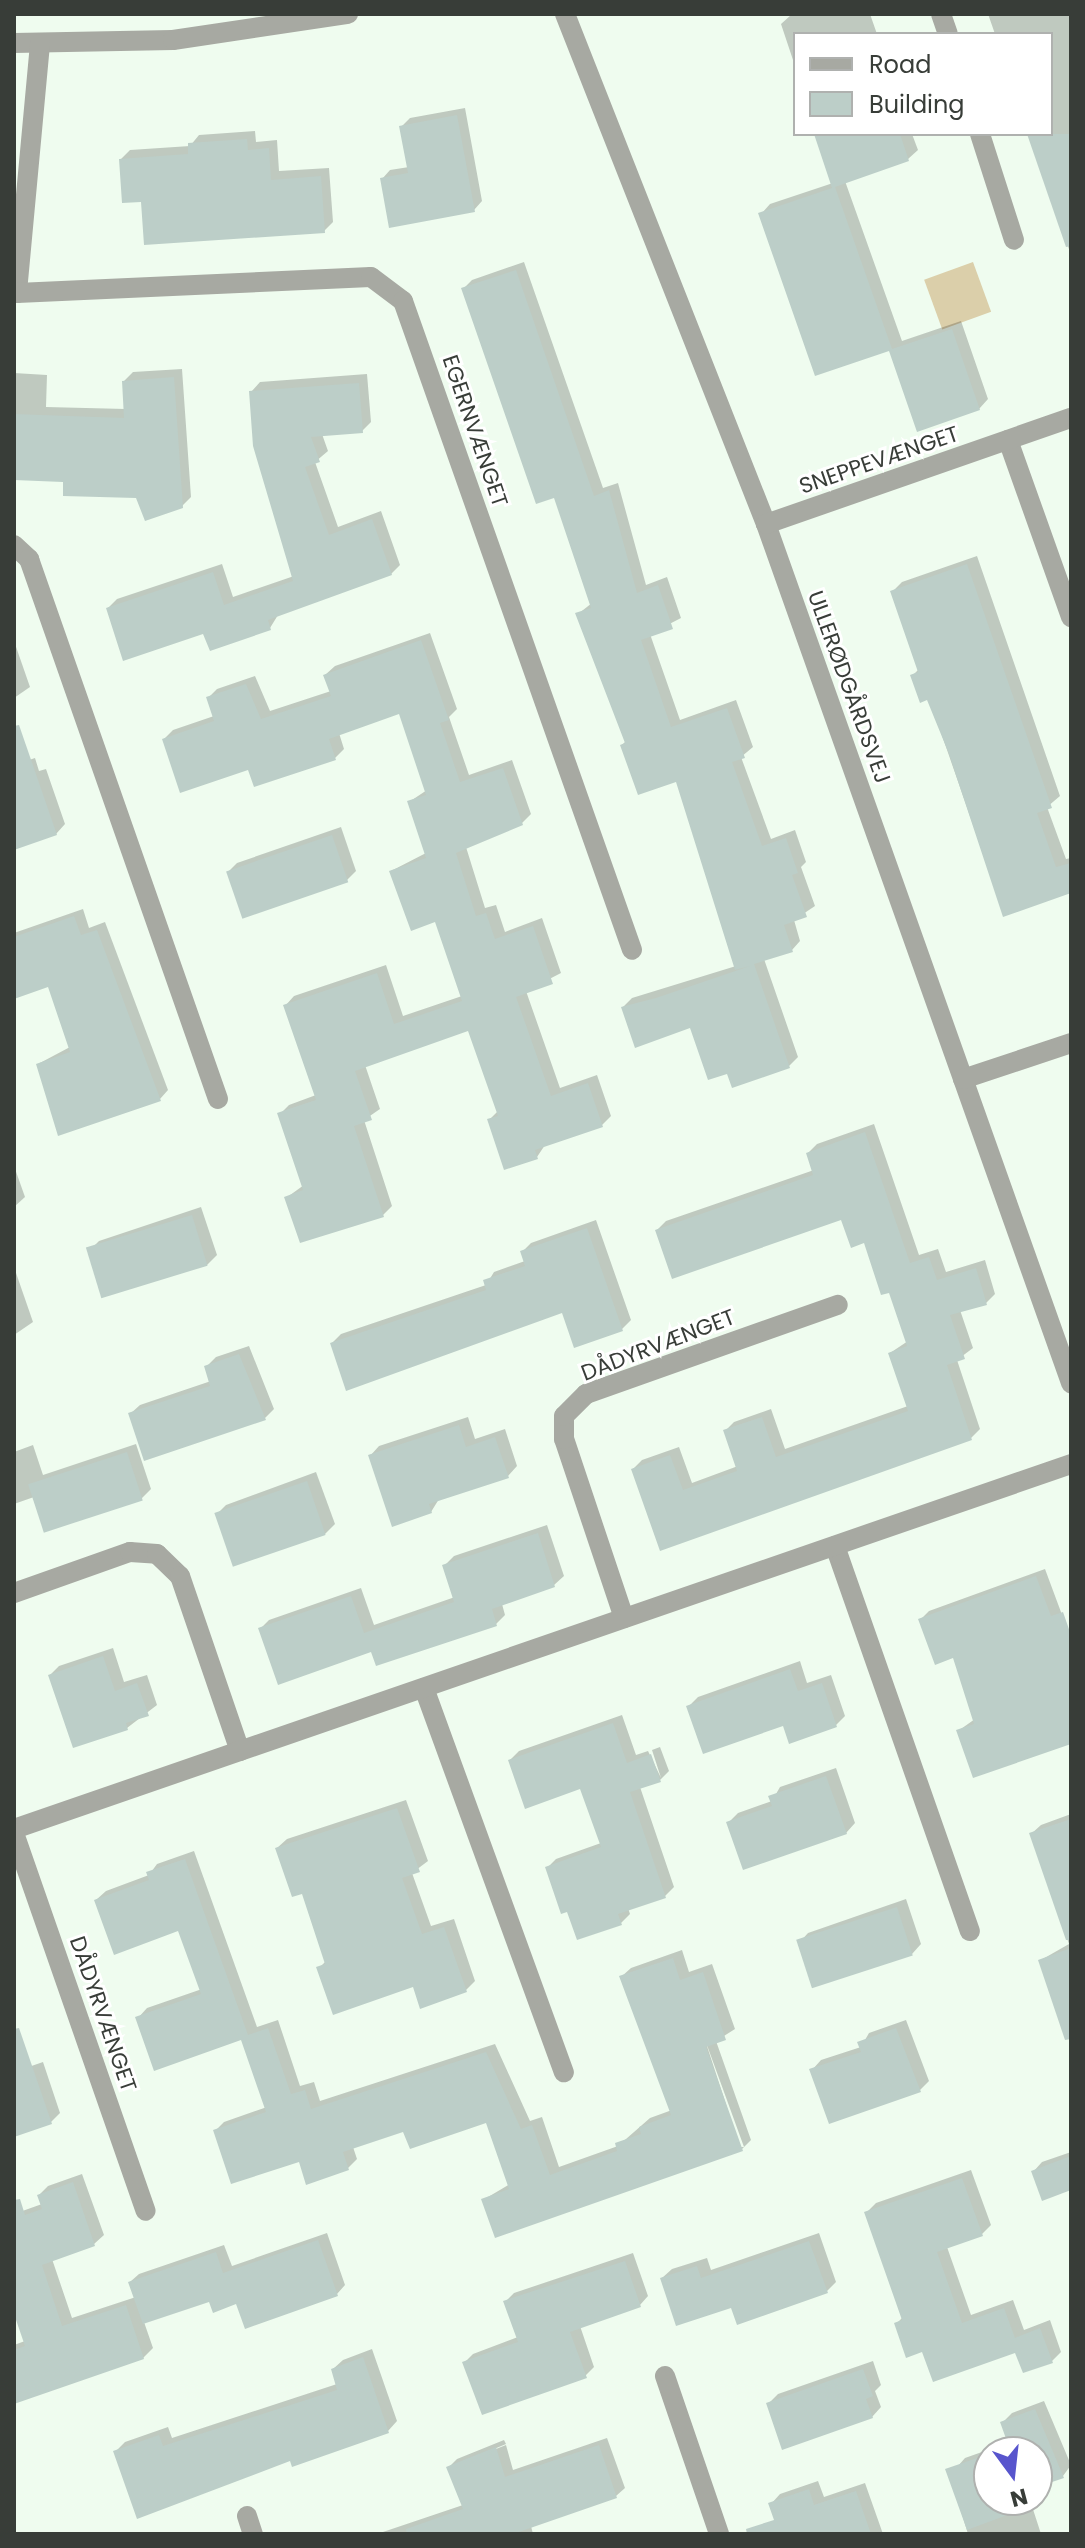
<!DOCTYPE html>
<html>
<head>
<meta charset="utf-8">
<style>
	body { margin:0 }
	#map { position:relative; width:1085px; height:2548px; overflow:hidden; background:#effcef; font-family:Poppins,sans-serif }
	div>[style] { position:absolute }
	.green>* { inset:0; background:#dbcfaa; transform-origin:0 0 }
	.shadow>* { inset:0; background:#0003 }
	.building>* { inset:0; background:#bccec8; transform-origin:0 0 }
	.minor>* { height:20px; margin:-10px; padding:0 10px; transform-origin:10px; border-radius:10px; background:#a7a9a2 }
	span { translate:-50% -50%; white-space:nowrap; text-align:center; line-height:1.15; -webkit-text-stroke:6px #fff; paint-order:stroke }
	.street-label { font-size:22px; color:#383d38 }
	.frame { position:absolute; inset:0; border:16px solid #383d38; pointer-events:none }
	.legend { position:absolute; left:793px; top:32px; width:260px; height:104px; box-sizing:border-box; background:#fff; border:2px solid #afb1af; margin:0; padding:10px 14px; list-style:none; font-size:24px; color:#383d38 }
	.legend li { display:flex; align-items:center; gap:16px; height:40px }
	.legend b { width:40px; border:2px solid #afb1af }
	.north { position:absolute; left:973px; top:2436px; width:80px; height:80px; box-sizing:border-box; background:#fff; border:2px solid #afb1af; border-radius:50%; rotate:165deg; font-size:22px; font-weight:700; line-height:32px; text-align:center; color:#383d38 }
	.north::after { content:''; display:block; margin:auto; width:28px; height:36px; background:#5855cd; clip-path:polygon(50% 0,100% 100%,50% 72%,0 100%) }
</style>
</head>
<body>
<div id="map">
	<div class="green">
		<div style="left:973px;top:262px;width:53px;height:52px;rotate:70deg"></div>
	</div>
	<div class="shadow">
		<div style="clip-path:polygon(870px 14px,877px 34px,795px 34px,795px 66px,781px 24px,791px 15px)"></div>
		<div style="clip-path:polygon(988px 14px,1071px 14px,1071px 255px,1029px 134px,1051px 134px,1051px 34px,995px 34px)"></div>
		<div style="clip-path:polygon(465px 108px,482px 201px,474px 210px,382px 179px,390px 170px,409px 167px,401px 127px,410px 118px)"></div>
		<div style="clip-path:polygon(255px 131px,256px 142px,277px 140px,279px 171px,329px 168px,333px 222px,324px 231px,143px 200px,121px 159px,130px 150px,190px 146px,199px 135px)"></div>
		<div style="clip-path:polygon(817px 134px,912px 134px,918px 150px,908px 159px,845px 181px,902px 341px,961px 321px,988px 399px,979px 409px,890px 348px,761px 214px,770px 204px,833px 183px)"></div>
		<div style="clip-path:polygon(524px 262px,603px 488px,618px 483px,646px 585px,667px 577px,681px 618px,650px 634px,680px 720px,736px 700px,753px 747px,741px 757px,771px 839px,795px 830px,806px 862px,801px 867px,815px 906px,794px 920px,800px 941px,792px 950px,764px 959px,798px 1057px,789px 1066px,728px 1071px,691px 1025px,623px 1007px,632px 998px,736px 966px,677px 779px,622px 745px,626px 741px,578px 614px,592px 603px,555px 495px,463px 289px,472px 280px)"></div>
		<div style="clip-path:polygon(182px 369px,191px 497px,182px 506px,65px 480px,14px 478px,14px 373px,47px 375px,46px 407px,126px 409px,124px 381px,133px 372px)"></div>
		<div style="clip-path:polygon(367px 374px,371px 422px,362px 431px,322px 434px,328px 451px,315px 462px,338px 527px,381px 511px,400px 565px,391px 574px,278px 615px,270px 628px,205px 631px,108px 608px,117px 599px,222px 564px,233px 597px,294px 576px,251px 392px,260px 382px)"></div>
		<div style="clip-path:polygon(977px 556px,1060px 796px,1047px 807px,1066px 859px,1071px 858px,1071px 891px,1004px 914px,929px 698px,912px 676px,919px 669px,893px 591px,902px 582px)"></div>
		<div style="clip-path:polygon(430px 633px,457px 709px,449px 717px,469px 775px,512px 760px,531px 814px,522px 823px,466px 847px,485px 908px,496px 905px,505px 932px,542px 918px,561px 973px,526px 991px,560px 1088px,597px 1075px,611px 1116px,602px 1125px,545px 1145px,537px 1157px,506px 1168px,489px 1120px,498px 1111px,470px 1029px,365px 1065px,380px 1109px,364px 1120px,392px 1206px,383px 1215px,286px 1198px,304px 1185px,280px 1114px,289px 1105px,316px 1095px,285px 1006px,294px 996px,386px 965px,403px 1016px,462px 996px,436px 920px,391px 871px,426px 853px,409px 802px,427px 790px,400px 711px,339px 733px,344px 749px,335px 758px,249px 767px,164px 739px,173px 730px,214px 716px,208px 698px,217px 689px,255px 676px,270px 711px,331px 691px,325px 675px,335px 666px)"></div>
		<div style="clip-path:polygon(14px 641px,30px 687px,14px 698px)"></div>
		<div style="clip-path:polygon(35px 758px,39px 771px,46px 769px,65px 824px,56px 834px,14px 848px,14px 765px)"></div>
		<div style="clip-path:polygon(341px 827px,356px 871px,347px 880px,228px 872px,237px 863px)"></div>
		<div style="clip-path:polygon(83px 909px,89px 928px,105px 922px,168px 1090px,160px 1099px,38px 1064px,70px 1047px,49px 985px,14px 997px,14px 933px)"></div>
		<div style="clip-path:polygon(874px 1124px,919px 1255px,938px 1249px,946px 1272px,985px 1260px,995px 1294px,986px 1303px,960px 1310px,973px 1348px,957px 1360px,980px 1429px,971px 1438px,661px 1549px,633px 1469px,642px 1460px,679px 1447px,692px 1483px,738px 1466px,725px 1431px,734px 1422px,771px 1409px,785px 1449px,908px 1406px,890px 1353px,908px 1341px,890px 1290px,866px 1241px,843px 1218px,657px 1230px,666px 1221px,814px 1170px,808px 1153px,817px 1144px)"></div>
		<div style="clip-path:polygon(14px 1166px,25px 1197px,14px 1207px)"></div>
		<div style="clip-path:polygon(201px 1207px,217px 1255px,207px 1265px,90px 1250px,99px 1241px)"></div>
		<div style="clip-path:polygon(596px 1220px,631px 1320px,622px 1329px,563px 1311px,332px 1343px,341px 1334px,486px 1285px,494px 1272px,525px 1261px,522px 1252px,531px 1243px)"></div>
		<div style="clip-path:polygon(15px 1270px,33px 1322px,14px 1335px,14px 1270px)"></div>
		<div style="clip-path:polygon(249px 1346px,274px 1409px,265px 1418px,130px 1414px,140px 1405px,211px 1381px,206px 1367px,216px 1357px)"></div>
		<div style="clip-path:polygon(468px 1417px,475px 1439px,505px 1429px,517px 1466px,508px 1476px,439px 1499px,431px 1512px,370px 1456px,379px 1446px)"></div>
		<div style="clip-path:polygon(136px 1444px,151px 1489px,142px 1498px,34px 1497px,14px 1504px,14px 1452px,33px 1445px,43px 1475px)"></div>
		<div style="clip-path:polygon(316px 1472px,335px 1524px,325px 1534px,217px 1514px,226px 1505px)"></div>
		<div style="clip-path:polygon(547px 1525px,564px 1576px,554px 1585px,502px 1604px,505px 1615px,496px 1624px,372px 1649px,260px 1629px,269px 1620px,361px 1588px,374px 1625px,455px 1597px,444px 1566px,454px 1556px)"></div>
		<div style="clip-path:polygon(1045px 1569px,1071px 1639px,1071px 1749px,1069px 1743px,958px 1731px,975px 1719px,954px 1656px,920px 1620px,929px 1611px)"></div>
		<div style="clip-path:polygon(113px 1648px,124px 1682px,147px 1675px,157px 1705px,127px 1728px,50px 1675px,59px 1666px)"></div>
		<div style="clip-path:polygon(800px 1661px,807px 1683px,831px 1675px,845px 1716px,836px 1725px,784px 1723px,689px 1706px,698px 1697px)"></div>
		<div style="clip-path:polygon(622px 1715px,636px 1755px,648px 1751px,661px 1778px,652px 1750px,660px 1747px,669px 1771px,660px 1780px,640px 1787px,674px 1887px,665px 1896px,628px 1908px,630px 1914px,621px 1923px,568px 1910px,547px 1868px,556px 1859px,601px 1843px,582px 1787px,510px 1760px,519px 1751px)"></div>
		<div style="clip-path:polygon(836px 1768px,855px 1823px,846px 1833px,729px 1822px,738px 1813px,772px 1801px,780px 1787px)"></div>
		<div style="clip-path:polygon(406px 1800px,428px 1861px,412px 1873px,431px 1926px,454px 1919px,475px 1981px,466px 1990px,319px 1968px,326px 1961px,303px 1891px,277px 1848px,287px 1839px)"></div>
		<div style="clip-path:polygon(1071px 1814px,1071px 2006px,1041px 1960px,1069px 1944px,1031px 1834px,1041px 1825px)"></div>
		<div style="clip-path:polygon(evenodd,194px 1851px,257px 2027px,278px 2020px,300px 2086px,314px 2082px,320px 2101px,495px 2044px,530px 2121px,542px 2117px,559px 2167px,618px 2146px,650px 2118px,672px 2110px,621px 1977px,631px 1968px,682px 1950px,689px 1972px,712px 1964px,735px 2029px,716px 2041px,751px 2140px,742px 2149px,483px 2200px,510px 2184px,487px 2120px,405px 2129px,353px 2147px,357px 2159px,348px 2168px,300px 2159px,215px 2131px,224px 2122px,267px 2107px,242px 2038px,138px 2018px,147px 2008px,202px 1989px,180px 1929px,96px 1900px,106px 1891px,149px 1875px,157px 1864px,194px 1851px,704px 2037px,744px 2147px,740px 2147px,704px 2037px)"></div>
		<div style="clip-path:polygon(906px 1899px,921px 1944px,912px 1954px,799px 1943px,808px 1933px)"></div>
		<div style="clip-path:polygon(906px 2020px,929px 2081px,920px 2090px,812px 2070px,821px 2060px,861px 2047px,869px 2033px)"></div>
		<div style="clip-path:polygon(43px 2062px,60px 2113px,51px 2122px,14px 2135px,14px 2072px)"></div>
		<div style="clip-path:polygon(1071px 2152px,1071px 2189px,1033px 2172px,1042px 2162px)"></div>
		<div style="clip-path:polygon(971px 2170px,991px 2225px,981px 2235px,947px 2247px,971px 2315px,1013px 2300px,1024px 2330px,1050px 2320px,1061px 2352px,1052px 2361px,1016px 2350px,924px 2349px,896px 2324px,903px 2317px,867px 2212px,876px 2203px)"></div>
		<div style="clip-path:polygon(82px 2174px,104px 2235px,94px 2244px,52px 2259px,72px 2318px,136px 2297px,130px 2282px,139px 2274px,224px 2245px,232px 2266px,327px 2233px,345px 2285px,337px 2294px,210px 2299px,144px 2322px,153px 2348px,143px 2358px,14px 2389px,14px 2345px,25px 2341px,14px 2307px,14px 2214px,42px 2204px,39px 2195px,48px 2186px)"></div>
		<div style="clip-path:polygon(819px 2233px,836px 2282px,827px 2291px,662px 2278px,672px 2269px,707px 2258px,711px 2270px)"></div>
		<div style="clip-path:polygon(633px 2253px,648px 2296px,640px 2305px,580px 2326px,594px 2367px,585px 2376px,465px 2362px,473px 2354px,518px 2337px,505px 2302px,514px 2293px)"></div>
		<div style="clip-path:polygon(372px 2349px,397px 2421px,388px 2431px,291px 2458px,116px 2451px,125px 2442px,168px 2427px,172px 2438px,337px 2384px,333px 2369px,343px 2360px)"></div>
		<div style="clip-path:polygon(873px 2361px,881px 2385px,875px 2391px,881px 2407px,872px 2417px,768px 2404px,778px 2394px)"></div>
		<div style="clip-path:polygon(1044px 2401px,1071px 2465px,1063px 2476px,1037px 2485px,1037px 2452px,989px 2452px,989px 2500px,1030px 2500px,1041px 2534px,968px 2534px,950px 2475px,965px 2458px,1010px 2442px,1003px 2422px,1012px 2413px)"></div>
		<div style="clip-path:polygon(607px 2438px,625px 2488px,616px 2496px,531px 2526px,533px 2534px,377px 2534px,463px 2505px,449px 2467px,457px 2459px,504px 2440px,506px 2444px,456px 2465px,506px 2445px,513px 2470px)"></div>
		<div style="clip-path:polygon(818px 2481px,824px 2497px,865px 2483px,883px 2534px,780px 2534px,771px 2504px,780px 2494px)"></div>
	</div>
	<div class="building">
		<div style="clip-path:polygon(457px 115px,475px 212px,389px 228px,380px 178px,408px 173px,399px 126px)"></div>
		<div style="clip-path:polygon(814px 134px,900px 134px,909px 161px,835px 187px,892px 349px,952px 329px,980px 410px,917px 432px,889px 351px,815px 376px,758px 213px,832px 188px)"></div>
		<div style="clip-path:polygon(1027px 134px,1071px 134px,1071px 246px,1066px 247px)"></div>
		<div style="clip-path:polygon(247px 139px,248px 150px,269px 148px,271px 180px,321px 176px,325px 233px,144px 245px,141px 202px,122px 203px,119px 159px,188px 154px,188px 143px)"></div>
		<div style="clip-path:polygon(516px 270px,594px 496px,609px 490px,637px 593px,658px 585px,673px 629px,641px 640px,671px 727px,727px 708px,745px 758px,732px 762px,762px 846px,786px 838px,798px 873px,792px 875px,807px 917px,784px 925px,793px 952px,754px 964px,790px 1068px,732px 1088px,727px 1074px,708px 1080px,690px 1028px,635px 1048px,621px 1007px,656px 998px,750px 966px,735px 970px,676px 782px,638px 795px,620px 745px,625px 743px,575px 613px,591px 608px,554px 498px,536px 504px,461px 288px)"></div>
		<div style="clip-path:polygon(174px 377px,183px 508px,145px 521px,136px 498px,63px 496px,63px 482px,14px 480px,14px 414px,124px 418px,122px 381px)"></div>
		<div style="clip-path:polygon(359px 383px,363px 433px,311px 437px,320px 462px,305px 467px,329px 535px,372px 519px,392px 575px,268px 620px,271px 630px,210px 651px,203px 634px,123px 661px,106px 608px,213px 572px,224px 605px,293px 581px,253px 446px,249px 391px)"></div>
		<div style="clip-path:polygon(967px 564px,1052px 808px,1037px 813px,1056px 867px,1071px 863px,1071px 893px,1003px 917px,949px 754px,927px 700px,920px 703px,910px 675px,918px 672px,890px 591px)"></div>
		<div style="clip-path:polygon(421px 640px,449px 720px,440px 723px,460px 782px,503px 768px,523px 825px,456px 853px,476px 916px,486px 913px,495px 939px,533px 926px,553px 984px,516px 997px,551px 1096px,588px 1083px,603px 1127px,535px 1150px,538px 1159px,504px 1170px,487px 1119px,498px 1116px,468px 1031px,355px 1071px,372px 1120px,354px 1126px,384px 1217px,300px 1243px,284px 1197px,303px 1190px,277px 1113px,316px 1100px,283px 1005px,377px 973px,394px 1024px,462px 1001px,435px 922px,411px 931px,389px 871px,426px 858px,407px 801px,426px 795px,399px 714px,329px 739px,336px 760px,254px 787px,248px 770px,180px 793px,162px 739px,214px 721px,206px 697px,246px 684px,261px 719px,331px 696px,323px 675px)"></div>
		<div style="clip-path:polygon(19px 725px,57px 835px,14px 850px,14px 726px)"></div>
		<div style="left:332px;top:835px;width:50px;height:112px;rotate:71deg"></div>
		<div style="clip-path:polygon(74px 916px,81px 935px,97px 930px,161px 1101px,58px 1136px,36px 1064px,70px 1052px,48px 987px,14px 999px,14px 937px)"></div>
		<div style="clip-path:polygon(865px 1132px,910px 1263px,929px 1257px,937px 1280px,976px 1268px,987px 1305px,950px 1315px,965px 1359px,947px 1365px,972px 1440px,660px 1551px,631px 1469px,670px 1455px,683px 1490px,737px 1471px,723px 1430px,762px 1417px,776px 1457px,908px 1411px,888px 1353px,907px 1346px,889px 1293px,881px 1295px,864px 1243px,851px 1248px,841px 1220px,672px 1279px,655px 1230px,813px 1175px,806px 1153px)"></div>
		<div style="left:192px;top:1215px;width:53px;height:111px;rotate:73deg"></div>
		<div style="clip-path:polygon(587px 1228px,623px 1331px,574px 1348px,562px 1313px,346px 1391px,330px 1343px,486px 1290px,483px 1280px,525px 1266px,520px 1251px)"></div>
		<div style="clip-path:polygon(239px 1354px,266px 1420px,144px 1461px,128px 1413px,210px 1386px,204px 1366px)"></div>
		<div style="clip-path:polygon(459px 1425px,466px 1447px,495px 1437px,509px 1478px,429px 1504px,432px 1513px,392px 1527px,368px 1455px)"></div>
		<div style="left:127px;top:1452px;width:51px;height:104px;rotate:72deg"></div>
		<div style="left:307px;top:1481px;width:57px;height:98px;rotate:71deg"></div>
		<div style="clip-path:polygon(538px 1533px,555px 1587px,492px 1609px,497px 1626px,376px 1666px,371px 1652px,278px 1685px,258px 1628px,351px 1596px,364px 1633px,454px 1602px,442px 1565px)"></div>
		<div style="clip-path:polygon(1036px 1576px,1051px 1616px,1063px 1612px,1071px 1635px,1071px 1744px,973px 1778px,956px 1730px,974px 1724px,953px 1658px,935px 1665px,918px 1619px)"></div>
		<div style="clip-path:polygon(103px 1656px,115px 1691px,137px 1683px,149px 1716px,126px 1723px,128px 1730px,73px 1748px,48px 1675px)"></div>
		<div style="clip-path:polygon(790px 1669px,798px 1691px,822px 1683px,837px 1727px,789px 1744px,783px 1726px,703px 1754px,686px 1706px)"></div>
		<div style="clip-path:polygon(613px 1723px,627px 1763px,651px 1754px,661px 1782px,630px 1792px,666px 1898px,618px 1914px,622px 1925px,577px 1940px,567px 1912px,561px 1914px,545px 1867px,601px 1847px,580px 1789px,525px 1809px,508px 1760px)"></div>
		<div style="clip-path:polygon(826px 1776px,847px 1834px,743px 1870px,726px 1822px,772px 1806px,768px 1796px)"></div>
		<div style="clip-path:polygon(397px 1808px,420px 1872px,402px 1878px,422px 1934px,444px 1927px,467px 1992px,420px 2009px,413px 1987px,333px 2015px,316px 1967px,325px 1964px,302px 1894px,292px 1897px,275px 1848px)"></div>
		<div style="clip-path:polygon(1071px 1819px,1071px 1940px,1066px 1940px,1029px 1833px)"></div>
		<div style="clip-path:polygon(185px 1859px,248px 2035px,268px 2028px,291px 2094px,305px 2090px,311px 2109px,486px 2052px,521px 2129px,532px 2125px,550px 2175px,617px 2151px,615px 2143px,641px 2134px,639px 2127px,671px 2115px,619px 1976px,673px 1958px,680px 1980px,703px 1972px,726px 2040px,706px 2047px,743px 2151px,495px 2238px,481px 2199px,509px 2189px,486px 2123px,410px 2149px,403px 2132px,343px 2152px,349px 2170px,306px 2185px,299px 2162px,231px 2184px,213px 2130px,266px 2112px,241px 2040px,154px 2071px,135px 2017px,201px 1994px,178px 1931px,114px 1955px,94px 1900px,149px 1880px,146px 1872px)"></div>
		<div style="left:897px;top:1907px;width:51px;height:106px;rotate:72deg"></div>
		<div style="clip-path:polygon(1071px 1948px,1071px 2039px,1065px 2040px,1038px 1960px)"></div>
		<div style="clip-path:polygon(19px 2028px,52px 2124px,14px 2137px,14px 2029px)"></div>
		<div style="clip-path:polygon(896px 2028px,921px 2092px,829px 2124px,809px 2069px,861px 2052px,857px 2042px)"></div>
		<div style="clip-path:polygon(1071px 2156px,1071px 2190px,1042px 2201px,1031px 2171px)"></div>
		<div style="clip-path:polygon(962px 2178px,983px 2236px,937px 2252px,962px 2323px,1004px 2308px,1015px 2338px,1040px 2328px,1053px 2363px,1023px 2373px,1015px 2353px,933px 2382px,922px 2352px,906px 2358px,894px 2323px,902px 2320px,864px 2212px)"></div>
		<div style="clip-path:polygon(73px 2182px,95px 2246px,42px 2265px,62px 2326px,126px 2305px,144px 2359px,14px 2404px,14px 2350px,25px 2346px,14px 2314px,14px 2200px,20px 2199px,25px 2215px,42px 2209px,37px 2195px)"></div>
		<div style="clip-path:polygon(318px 2240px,338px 2296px,245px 2329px,236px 2304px,213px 2313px,209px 2302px,143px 2324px,128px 2282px,216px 2252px,223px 2273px)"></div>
		<div style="clip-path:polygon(809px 2241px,828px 2293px,737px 2325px,731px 2308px,676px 2326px,660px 2278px,697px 2266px,701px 2278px)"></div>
		<div style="clip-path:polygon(625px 2261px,641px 2307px,570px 2332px,587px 2378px,482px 2415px,462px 2362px,518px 2342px,503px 2301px)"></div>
		<div style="clip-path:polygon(363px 2357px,389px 2433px,292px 2467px,290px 2461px,137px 2519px,113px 2451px,159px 2435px,163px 2446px,337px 2390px,331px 2369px)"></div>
		<div style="clip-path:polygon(863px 2369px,873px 2396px,866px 2399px,873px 2418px,782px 2450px,766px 2403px)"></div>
		<div style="clip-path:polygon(1035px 2409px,1064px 2478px,1037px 2487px,1037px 2452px,994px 2452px,1009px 2447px,1000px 2422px)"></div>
		<div style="clip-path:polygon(599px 2445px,617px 2498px,513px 2534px,407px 2534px,406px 2529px,463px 2509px,446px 2467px,496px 2447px,505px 2477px)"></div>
		<div style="clip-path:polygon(989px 2454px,989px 2500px,1017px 2500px,1021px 2510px,967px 2530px,945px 2469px)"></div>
		<div style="clip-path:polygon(809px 2489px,814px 2505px,856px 2491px,871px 2534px,747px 2534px,746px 2529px,774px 2520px,768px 2503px)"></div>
	</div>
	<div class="minor">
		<div style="left:565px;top:14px;width:548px;rotate:68.49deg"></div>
		<div style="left:766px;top:524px;width:912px;rotate:70.45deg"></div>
		<div style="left:941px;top:14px;width:21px;rotate:71deg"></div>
		<div style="left:14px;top:43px;width:159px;rotate:-1.1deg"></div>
		<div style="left:173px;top:40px;width:177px;rotate:-8.5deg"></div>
		<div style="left:40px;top:44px;width:250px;rotate:95.3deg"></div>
		<div style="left:17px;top:293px;width:354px;rotate:-2.6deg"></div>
		<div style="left:371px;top:277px;width:40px;rotate:37deg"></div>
		<div style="left:403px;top:301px;width:688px;rotate:70.56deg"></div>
		<div style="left:980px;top:134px;width:111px;rotate:72.2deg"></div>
		<div style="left:1008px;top:440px;width:188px;rotate:70.4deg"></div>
		<div style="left:766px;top:524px;width:323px;rotate:-19.2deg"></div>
		<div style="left:14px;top:545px;width:21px;rotate:43deg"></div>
		<div style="left:29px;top:559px;width:572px;rotate:70.71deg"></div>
		<div style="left:963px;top:1079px;width:114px;rotate:-18.4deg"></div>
		<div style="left:835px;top:1546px;width:408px;rotate:70.7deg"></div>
		<div style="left:14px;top:1593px;width:123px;rotate:-19.5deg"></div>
		<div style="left:130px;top:1552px;width:27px;rotate:4deg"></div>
		<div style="left:157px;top:1554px;width:32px;rotate:44deg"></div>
		<div style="left:180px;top:1576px;width:185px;rotate:71.1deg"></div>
		<div style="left:624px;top:1618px;width:189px;rotate:-108.5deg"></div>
		<div style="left:564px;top:1439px;width:23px;rotate:-90deg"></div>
		<div style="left:564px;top:1416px;width:31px;rotate:-45deg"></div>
		<div style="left:586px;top:1394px;width:267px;rotate:-19.5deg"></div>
		<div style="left:424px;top:1688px;width:409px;rotate:70deg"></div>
		<div style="left:14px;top:1829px;width:1118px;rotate:-19.05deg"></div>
		<div style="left:14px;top:1833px;width:400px;rotate:70.8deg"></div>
		<div style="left:665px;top:2376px;width:167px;rotate:71.1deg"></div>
		<div style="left:247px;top:2516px;width:19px;rotate:72deg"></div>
	</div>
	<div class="street-label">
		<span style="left:475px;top:431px;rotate:71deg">EGERNVÆNGET</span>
		<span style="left:879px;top:460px;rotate:-19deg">SNEPPEVÆNGET</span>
		<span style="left:849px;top:687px;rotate:70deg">ULLERØDGÅRDSVEJ</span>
		<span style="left:658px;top:1345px;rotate:-21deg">DÅDYRVÆNGET</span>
		<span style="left:103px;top:2014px;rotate:71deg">DÅDYRVÆNGET</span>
	</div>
	<div class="frame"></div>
	<ul class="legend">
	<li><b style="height:10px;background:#a7a9a2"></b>Road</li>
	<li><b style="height:22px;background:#bccec8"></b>Building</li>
	</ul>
	<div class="north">N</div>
</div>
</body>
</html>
